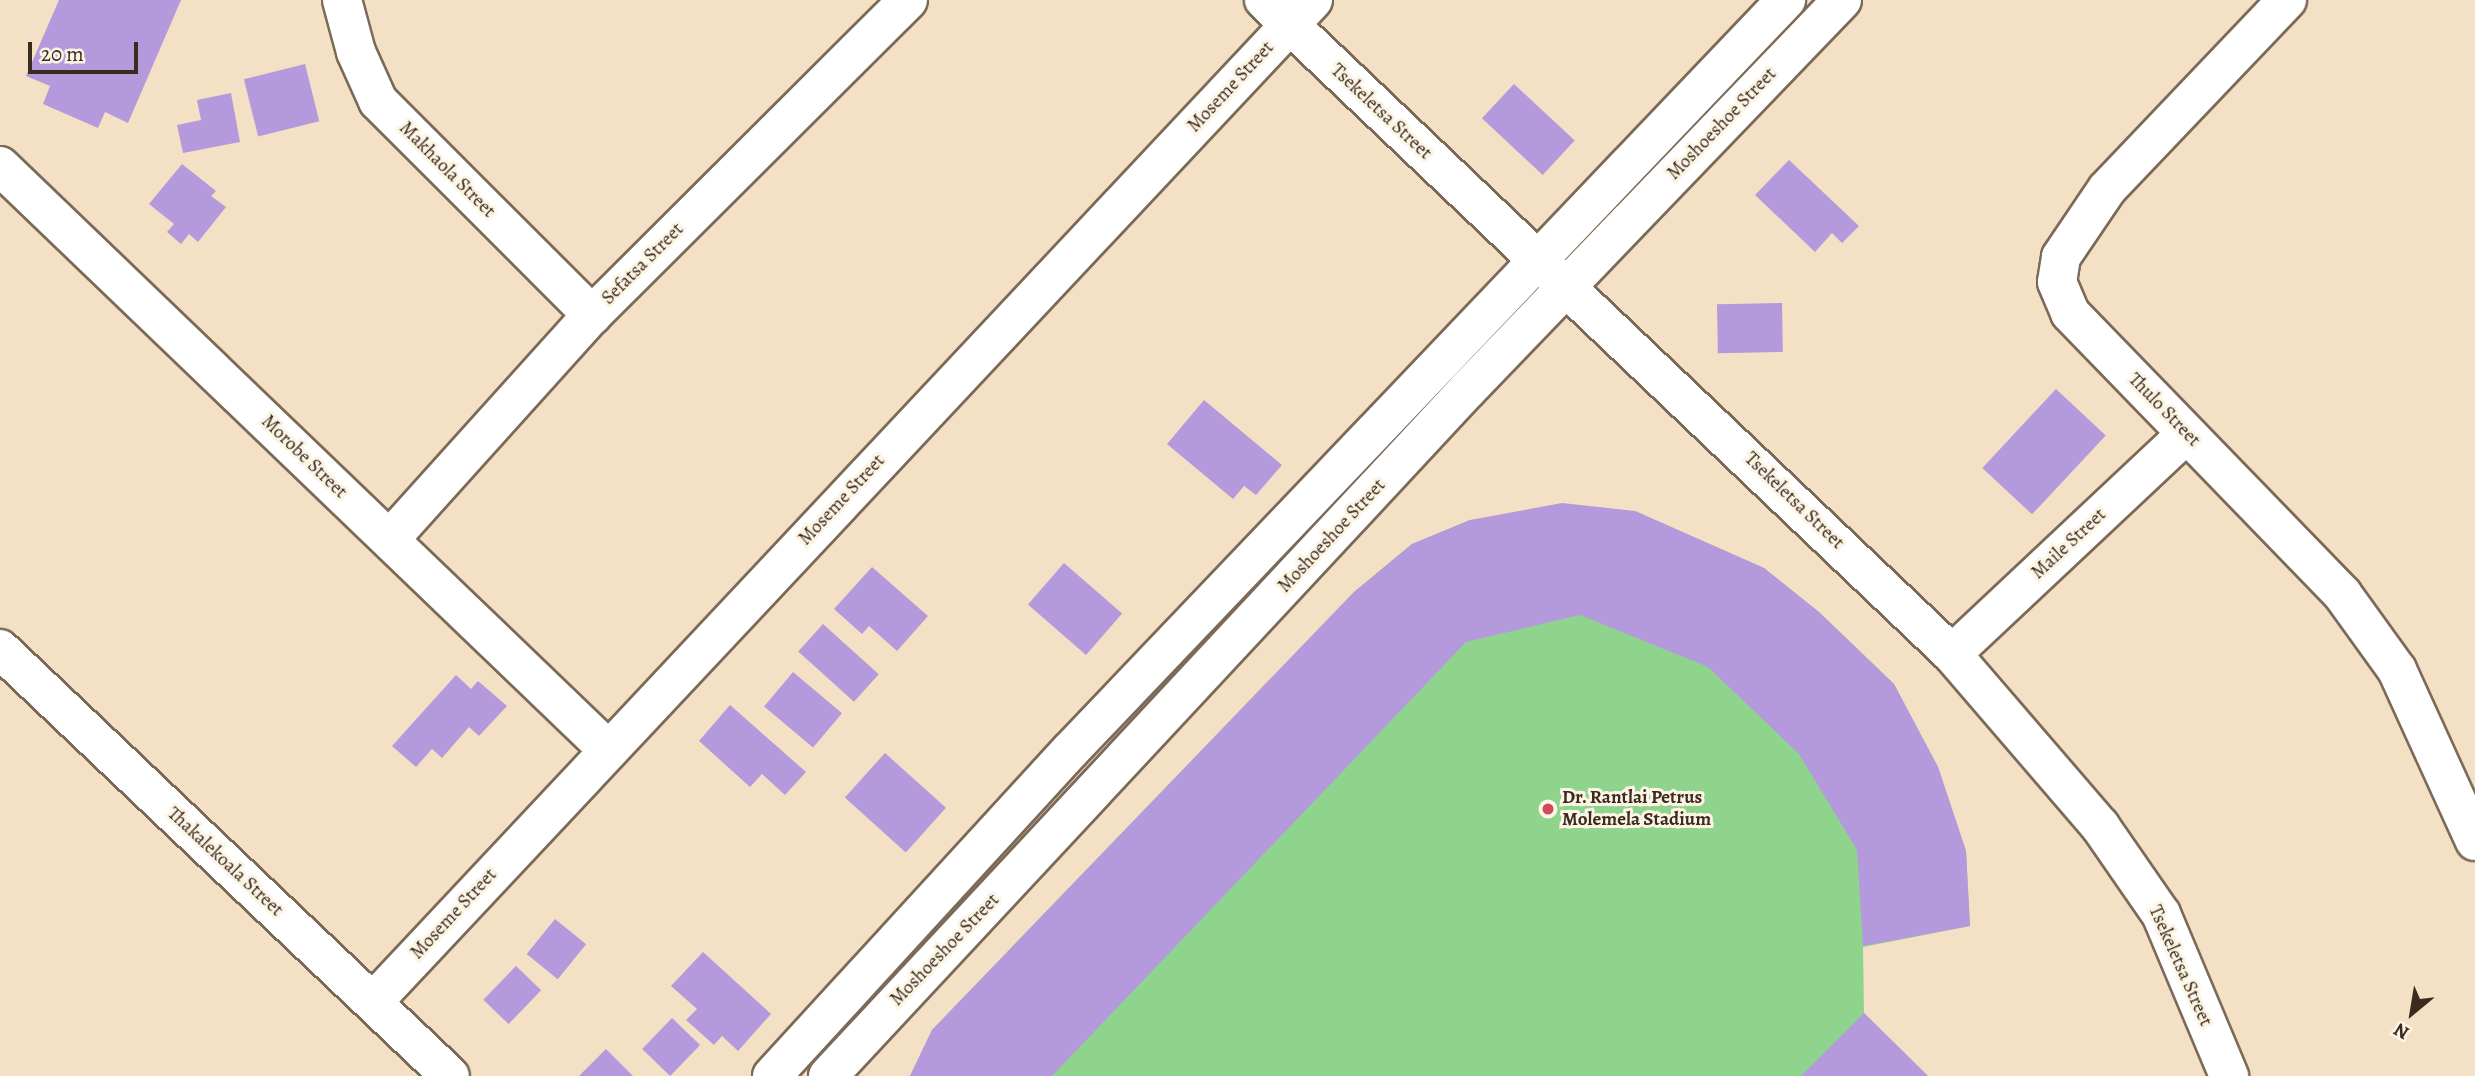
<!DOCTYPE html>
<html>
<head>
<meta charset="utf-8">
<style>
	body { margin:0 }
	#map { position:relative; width:2475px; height:1076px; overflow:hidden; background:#f4e0c4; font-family:Alegreya,serif }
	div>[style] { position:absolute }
	.green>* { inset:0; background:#8fd48d }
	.building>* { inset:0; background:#b499dd; transform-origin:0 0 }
	.roads { filter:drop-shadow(2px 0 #7c6a58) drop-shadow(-2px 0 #7c6a58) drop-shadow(0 2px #7c6a58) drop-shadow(0 -2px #7c6a58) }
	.minor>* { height:38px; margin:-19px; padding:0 19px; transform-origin:19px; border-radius:19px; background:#fff }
	.tertiary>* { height:38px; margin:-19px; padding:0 19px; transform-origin:19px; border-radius:19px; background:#fff }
	.dots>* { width:19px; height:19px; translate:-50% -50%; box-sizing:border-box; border:4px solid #fcf5e5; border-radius:50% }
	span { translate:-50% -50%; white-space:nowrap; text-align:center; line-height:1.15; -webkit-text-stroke:6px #fcf5e5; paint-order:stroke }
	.street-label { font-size:19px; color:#3b2a1e }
	.poi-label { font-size:19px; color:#3b2a1e; font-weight:700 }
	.left { translate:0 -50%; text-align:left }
	.north { position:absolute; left:2377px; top:978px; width:70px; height:70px; -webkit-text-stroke:5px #fcf5e5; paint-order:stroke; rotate:210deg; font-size:19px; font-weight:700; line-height:28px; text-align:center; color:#3b2a1e }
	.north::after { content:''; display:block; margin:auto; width:24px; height:32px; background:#3b2a1e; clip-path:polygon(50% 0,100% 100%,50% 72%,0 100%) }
	.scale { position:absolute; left:28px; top:42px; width:110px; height:32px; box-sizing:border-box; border:4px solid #3b2a1e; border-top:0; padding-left:9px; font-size:21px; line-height:24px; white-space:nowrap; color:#3b2a1e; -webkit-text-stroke:5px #fcf5e5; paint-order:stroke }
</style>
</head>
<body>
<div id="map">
	<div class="green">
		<div style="clip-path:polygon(1635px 511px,1764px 568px,1819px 612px,1894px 684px,1938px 767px,1966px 851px,1970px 926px,1863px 947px,1864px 1013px,1928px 1076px,910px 1076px,932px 1030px,1354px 592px,1412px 544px,1470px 520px)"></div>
	</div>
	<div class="building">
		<div style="clip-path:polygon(59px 0,181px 0,128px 123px,105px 112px,98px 128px,43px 104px,50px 86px,26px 76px)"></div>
		<div style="left:305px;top:64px;width:59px;height:63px;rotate:76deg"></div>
		<div style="left:1514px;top:84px;width:83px;height:47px;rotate:43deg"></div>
		<div style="clip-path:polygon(231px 93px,240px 142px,183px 153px,177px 125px,201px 120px,197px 100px)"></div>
		<div style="clip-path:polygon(1789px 160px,1859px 226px,1842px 243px,1832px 233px,1815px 252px,1755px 195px)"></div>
		<div style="clip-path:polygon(182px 164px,216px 191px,211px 196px,226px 207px,198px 242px,189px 234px,181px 244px,167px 232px,174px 224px,149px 204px)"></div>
		<div style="left:1782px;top:303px;width:49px;height:65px;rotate:89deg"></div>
		<div style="left:2056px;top:389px;width:68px;height:108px;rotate:43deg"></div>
		<div style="clip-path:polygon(1204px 400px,1282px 465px,1256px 495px,1244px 486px,1233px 499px,1167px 444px)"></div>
		<div style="clip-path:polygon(1562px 503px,1635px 511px,1764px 568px,1819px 612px,1894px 684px,1938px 767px,1966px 851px,1970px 926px,1863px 946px,1857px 850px,1799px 754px,1708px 667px,1580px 615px,1466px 642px,1052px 1076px,910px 1076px,932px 1030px,1354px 592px,1412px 544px,1470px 520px)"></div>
		<div style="left:1064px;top:563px;width:77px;height:55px;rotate:41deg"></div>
		<div style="clip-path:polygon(872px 567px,928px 616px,897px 651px,869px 626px,862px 634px,834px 609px)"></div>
		<div style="left:823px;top:624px;width:75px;height:37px;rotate:42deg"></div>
		<div style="left:793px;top:672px;width:64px;height:45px;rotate:40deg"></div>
		<div style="clip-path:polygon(456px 675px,471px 689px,478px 681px,507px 706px,479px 736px,469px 727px,442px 758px,432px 749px,416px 767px,392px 746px)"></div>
		<div style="clip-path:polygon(730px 705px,806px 772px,785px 795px,762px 774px,750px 787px,699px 741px)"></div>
		<div style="left:885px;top:753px;width:82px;height:60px;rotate:42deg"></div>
		<div style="left:555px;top:919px;width:40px;height:45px;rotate:39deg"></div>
		<div style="clip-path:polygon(703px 952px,771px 1014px,738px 1051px,722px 1036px,714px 1045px,686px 1020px,697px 1009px,671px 986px)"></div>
		<div style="left:516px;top:966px;width:35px;height:47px;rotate:44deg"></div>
		<div style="clip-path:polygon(1864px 1013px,1928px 1076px,1801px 1076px)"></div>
		<div style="left:672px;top:1018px;width:39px;height:43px;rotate:44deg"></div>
		<div style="clip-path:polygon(606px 1049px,633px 1076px,579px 1076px)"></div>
	</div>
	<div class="roads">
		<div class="minor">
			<div style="left:342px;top:0;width:54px;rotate:74.9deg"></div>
			<div style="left:356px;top:52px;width:54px;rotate:65.8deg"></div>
			<div style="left:378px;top:101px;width:303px;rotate:45deg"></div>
			<div style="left:1264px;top:0;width:949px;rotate:43.55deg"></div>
			<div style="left:1952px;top:654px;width:227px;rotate:49.3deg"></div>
			<div style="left:2100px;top:826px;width:107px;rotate:55.3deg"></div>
			<div style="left:2161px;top:914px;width:176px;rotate:67.2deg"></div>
			<div style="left:2287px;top:0;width:261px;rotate:133.6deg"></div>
			<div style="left:2107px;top:189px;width:82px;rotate:124.1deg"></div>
			<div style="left:2061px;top:257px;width:25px;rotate:99deg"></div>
			<div style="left:2057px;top:282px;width:34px;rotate:67deg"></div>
			<div style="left:2070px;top:313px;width:392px;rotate:45.9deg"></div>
			<div style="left:2343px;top:595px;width:92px;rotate:54.2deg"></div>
			<div style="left:2397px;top:670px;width:188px;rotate:65.5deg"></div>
			<div style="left:0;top:166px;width:842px;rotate:43.84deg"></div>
			<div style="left:390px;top:539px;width:302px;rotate:-48deg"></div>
			<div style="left:592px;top:315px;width:446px;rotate:-44.9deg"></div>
			<div style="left:1952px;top:654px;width:321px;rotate:-43.2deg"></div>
			<div style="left:373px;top:1002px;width:1374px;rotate:-46.83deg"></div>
		</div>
		<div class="tertiary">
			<div style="left:0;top:649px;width:620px;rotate:43.5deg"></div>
			<div style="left:772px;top:1076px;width:441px;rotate:-47.5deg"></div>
			<div style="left:1070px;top:751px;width:1038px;rotate:-46.37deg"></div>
			<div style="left:828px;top:1076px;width:938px;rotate:-47.03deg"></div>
			<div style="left:1467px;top:390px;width:541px;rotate:-46.12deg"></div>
		</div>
	</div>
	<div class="dots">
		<div style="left:1548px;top:809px;background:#d1495b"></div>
	</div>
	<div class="street-label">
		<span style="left:1231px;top:87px;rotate:-47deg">Moseme Street</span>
		<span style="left:1381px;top:112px;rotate:43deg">Tsekeletsa Street</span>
		<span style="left:1722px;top:124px;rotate:-46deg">Moshoeshoe Street</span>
		<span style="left:447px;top:170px;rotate:45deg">Makhaola Street</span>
		<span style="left:643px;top:264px;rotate:-45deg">Sefatsa Street</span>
		<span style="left:2164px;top:410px;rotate:46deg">Thulo Street</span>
		<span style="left:304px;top:457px;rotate:44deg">Morobe Street</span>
		<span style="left:842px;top:500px;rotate:-47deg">Moseme Street</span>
		<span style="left:1794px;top:501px;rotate:44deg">Tsekeletsa Street</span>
		<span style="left:1332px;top:536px;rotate:-47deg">Moshoeshoe Street</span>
		<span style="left:2069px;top:544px;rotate:-43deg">Maile Street</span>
		<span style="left:225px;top:862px;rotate:43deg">Thakalekoala Street</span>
		<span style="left:454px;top:914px;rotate:-47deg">Moseme Street</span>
		<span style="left:945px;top:950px;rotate:-46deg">Moshoeshoe Street</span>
		<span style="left:2180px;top:966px;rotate:66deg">Tsekeletsa Street</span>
	</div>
	<div class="poi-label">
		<span class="left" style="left:1562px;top:809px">Dr. Rantlai Petrus<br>Molemela Stadium</span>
	</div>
	<div class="north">N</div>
	<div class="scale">20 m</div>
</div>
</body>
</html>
